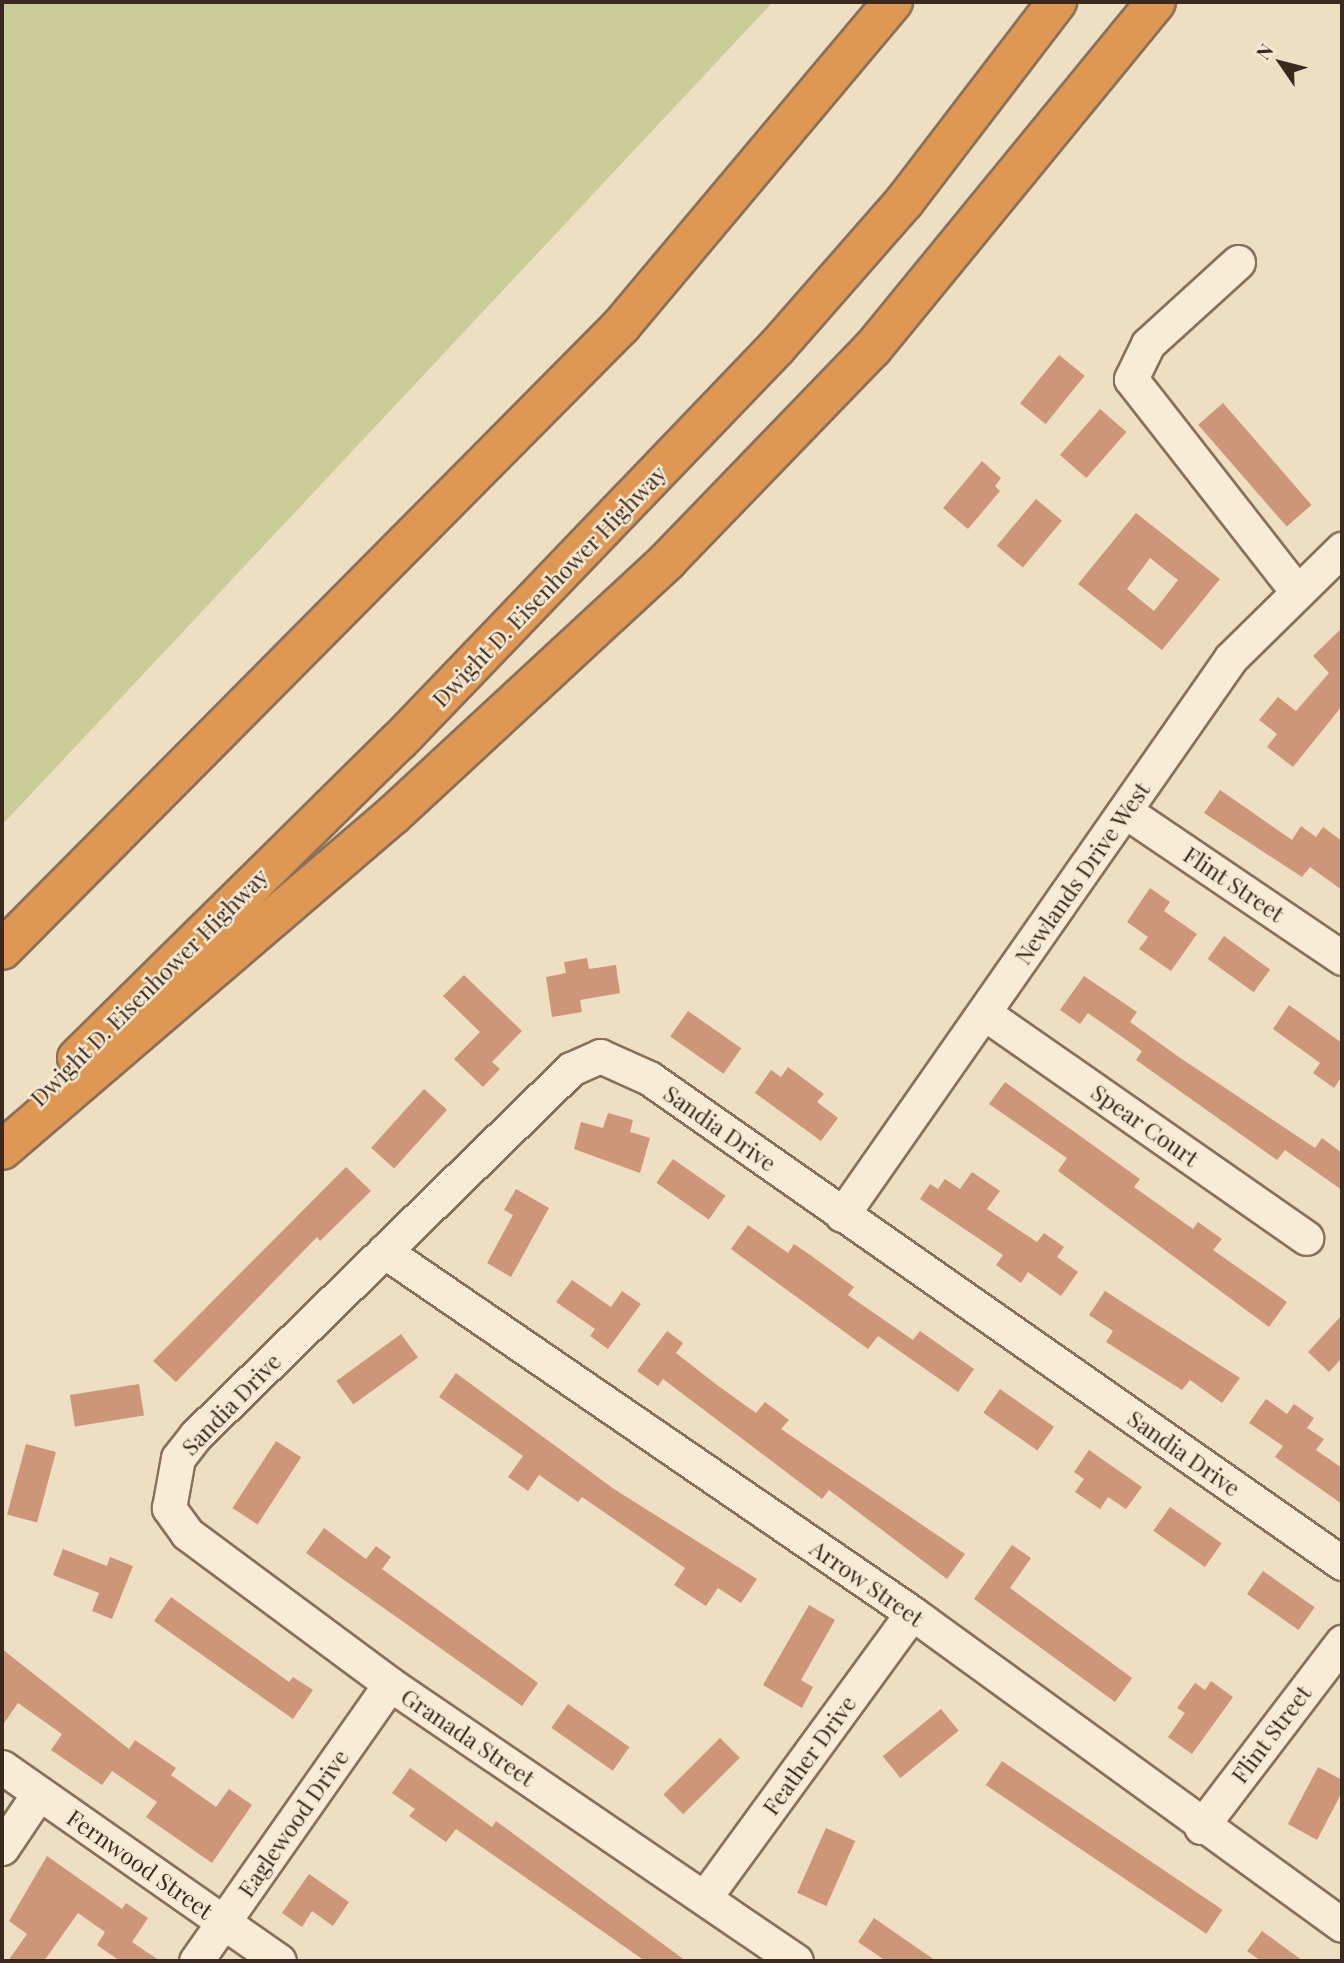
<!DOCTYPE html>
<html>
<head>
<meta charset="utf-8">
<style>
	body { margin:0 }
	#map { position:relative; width:1344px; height:1963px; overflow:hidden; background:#eedfc3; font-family:"Playfair Display",serif }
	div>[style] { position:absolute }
	.green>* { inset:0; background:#cacd97 }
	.building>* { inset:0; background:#cd9679; transform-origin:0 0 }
	.roads { filter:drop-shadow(2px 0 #89705a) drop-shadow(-2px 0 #89705a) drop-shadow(0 2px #89705a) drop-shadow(0 -2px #89705a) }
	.minor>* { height:33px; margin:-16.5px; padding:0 16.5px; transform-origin:16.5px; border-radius:16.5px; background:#f9ecd7 }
	.highway>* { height:38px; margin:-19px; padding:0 19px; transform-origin:19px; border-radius:19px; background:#df9853 }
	span { translate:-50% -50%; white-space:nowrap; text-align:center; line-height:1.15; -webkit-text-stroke:5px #f6e9d3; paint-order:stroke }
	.street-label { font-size:23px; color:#39291e }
	.frame { position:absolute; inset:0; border:4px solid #39291e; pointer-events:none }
	.north { position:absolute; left:1246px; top:28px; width:70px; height:70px; -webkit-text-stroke:5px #f6e9d3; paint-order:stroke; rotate:305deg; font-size:19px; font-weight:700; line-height:28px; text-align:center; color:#39291e }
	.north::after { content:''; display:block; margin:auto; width:24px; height:32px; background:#39291e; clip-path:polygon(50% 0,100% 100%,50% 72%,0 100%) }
</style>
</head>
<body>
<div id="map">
	<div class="green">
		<div style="clip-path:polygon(2px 2px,773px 2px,2px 825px)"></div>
	</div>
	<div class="building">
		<div style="left:1059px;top:355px;width:33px;height:62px;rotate:39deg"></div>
		<div style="left:1223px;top:403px;width:135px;height:33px;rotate:49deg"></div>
		<div style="left:1100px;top:409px;width:35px;height:61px;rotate:41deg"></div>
		<div style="clip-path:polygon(982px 461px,1001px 478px,995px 486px,1000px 491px,968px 529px,943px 508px)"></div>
		<div style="left:1036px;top:499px;width:34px;height:61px;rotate:40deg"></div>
		<div style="clip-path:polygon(evenodd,1136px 513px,1220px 579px,1162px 650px,1078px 584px,1136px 513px,1150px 558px,1178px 580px,1154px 611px,1127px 589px,1150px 558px)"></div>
		<div style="clip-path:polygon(1342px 628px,1342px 706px,1293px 767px,1267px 747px,1277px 734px,1259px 720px,1278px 697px,1296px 711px,1329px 673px,1313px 656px)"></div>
		<div style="clip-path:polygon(1220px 790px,1292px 840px,1301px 826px,1316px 837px,1323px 827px,1342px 841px,1342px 890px,1310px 867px,1302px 877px,1204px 813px)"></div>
		<div style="clip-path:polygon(1150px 888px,1170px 902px,1164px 911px,1197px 934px,1171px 971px,1139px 949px,1148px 937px,1127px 922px)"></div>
		<div style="left:1224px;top:936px;width:57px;height:28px;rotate:36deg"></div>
		<div style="clip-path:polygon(587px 958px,589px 969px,616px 965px,620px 993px,580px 1000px,582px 1012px,552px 1017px,546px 977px,566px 973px,564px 962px)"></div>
		<div style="clip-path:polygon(464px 975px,522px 1031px,492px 1062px,500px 1069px,483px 1087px,454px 1059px,480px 1032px,443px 996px)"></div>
		<div style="clip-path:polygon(1084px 976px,1137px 1012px,1130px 1022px,1176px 1055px,1315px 1148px,1322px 1138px,1342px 1153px,1342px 1190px,1285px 1150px,1277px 1160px,1136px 1060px,1142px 1051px,1088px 1013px,1080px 1024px,1060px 1010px)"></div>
		<div style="clip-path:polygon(1289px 1005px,1342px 1043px,1342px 1076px,1334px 1088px,1313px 1073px,1320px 1063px,1273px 1029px)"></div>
		<div style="left:688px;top:1011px;width:65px;height:31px;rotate:35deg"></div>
		<div style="clip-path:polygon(788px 1067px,824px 1094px,817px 1102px,838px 1118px,821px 1141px,755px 1093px,771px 1070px,781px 1077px)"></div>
		<div style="clip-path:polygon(1005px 1082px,1140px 1179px,1134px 1187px,1193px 1229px,1198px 1222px,1222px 1239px,1213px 1250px,1287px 1302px,1269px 1327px,1058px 1171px,1067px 1158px,989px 1104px)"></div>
		<div style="left:424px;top:1089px;width:31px;height:79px;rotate:42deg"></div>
		<div style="clip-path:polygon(608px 1113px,633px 1120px,630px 1132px,650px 1138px,640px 1173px,574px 1149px,581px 1122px,603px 1128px)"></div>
		<div style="left:673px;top:1159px;width:64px;height:29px;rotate:35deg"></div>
		<div style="clip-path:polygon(346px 1167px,371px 1191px,320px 1241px,317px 1237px,176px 1382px,153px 1361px)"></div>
		<div style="clip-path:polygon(972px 1172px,1000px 1191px,987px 1209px,1037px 1242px,1044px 1233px,1064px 1247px,1057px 1257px,1078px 1272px,1061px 1296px,1028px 1272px,1021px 1283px,996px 1265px,1003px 1255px,920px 1199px,930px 1184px,938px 1189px,945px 1179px,960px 1189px)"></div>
		<div style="clip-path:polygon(516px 1189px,549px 1208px,511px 1277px,487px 1263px,513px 1215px,504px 1210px)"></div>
		<div style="clip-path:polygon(748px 1225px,788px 1253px,794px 1244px,813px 1257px,854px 1287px,848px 1295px,913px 1340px,920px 1331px,974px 1369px,958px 1392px,878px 1336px,868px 1349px,731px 1249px)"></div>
		<div style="clip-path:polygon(572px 1280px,611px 1307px,622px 1291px,641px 1304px,608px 1349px,590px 1336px,595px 1329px,556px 1302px)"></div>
		<div style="clip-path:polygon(1105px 1291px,1240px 1378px,1222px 1403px,1190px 1380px,1182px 1390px,1106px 1342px,1113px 1331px,1089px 1315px)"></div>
		<div style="clip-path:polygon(1342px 1315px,1342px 1358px,1329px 1372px,1308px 1352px)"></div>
		<div style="clip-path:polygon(667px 1331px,683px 1343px,676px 1353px,717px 1385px,756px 1413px,765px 1402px,789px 1420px,781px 1429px,965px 1554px,947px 1579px,829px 1490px,822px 1499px,663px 1379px,658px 1386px,637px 1371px)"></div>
		<div style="left:401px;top:1334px;width:29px;height:80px;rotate:54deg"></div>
		<div style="clip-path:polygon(456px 1373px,614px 1489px,757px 1579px,741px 1603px,718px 1588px,706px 1606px,674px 1585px,685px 1568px,582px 1497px,578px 1502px,539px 1475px,528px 1491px,508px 1477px,523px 1456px,439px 1397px)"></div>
		<div style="left:139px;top:1384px;width:32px;height:70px;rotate:81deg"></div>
		<div style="left:1000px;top:1389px;width:66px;height:29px;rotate:35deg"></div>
		<div style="clip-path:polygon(1266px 1399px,1287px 1414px,1294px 1404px,1314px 1418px,1307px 1428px,1324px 1439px,1316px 1450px,1342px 1468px,1342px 1504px,1275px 1457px,1283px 1446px,1249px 1423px)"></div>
		<div style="left:276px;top:1441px;width:30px;height:80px;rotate:33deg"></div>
		<div style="left:26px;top:1444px;width:31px;height:73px;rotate:15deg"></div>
		<div style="clip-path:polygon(1089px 1450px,1142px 1487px,1126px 1509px,1108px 1497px,1100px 1509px,1075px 1492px,1084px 1479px,1074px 1472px)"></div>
		<div style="left:1170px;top:1507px;width:63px;height:29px;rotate:35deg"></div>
		<div style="clip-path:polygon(324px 1528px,366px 1559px,376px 1546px,391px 1557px,382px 1569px,538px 1683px,522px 1706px,306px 1553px)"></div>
		<div style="clip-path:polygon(1012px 1545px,1031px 1558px,1010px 1588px,1132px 1678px,1115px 1702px,974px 1599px)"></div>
		<div style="clip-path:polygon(63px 1549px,107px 1566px,110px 1557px,133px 1566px,112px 1619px,92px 1611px,99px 1593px,53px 1575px)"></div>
		<div style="left:1263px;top:1571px;width:63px;height:28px;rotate:35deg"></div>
		<div style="clip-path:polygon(171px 1597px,289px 1682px,293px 1677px,313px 1690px,293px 1719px,154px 1621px)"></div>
		<div style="clip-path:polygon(809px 1605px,835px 1620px,801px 1680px,813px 1687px,802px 1708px,763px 1685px)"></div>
		<div style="clip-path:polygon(2px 1649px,129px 1749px,135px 1740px,176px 1768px,171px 1775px,216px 1807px,229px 1789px,252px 1805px,212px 1863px,146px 1817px,157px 1802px,112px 1771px,102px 1785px,51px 1750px,62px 1734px,18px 1703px,2px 1726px)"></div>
		<div style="clip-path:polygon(1211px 1681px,1233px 1697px,1192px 1754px,1168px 1737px,1185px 1713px,1177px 1708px,1195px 1683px,1205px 1690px)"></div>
		<div style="left:568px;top:1704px;width:75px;height:29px;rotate:35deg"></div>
		<div style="left:941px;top:1709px;width:28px;height:75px;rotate:51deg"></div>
		<div style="left:720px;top:1738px;width:28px;height:80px;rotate:45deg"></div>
		<div style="left:1002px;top:1761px;width:266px;height:29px;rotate:34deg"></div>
		<div style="clip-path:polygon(1318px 1767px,1342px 1780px,1342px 1792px,1317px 1840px,1288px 1824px)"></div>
		<div style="clip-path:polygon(410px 1768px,492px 1827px,496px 1821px,686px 1961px,645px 1961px,456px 1829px,446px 1842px,409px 1816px,415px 1809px,392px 1793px)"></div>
		<div style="left:826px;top:1828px;width:32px;height:71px;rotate:24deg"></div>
		<div style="clip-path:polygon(47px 1856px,122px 1909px,126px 1903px,148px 1918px,132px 1942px,160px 1961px,120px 1961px,97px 1945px,105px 1932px,78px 1913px,44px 1961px,8px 1961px,27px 1934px,9px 1921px)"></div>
		<div style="clip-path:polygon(309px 1874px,349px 1902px,333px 1926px,312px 1911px,302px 1927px,282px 1913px)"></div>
		<div style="clip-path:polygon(874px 1918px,936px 1961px,886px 1961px,858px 1942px)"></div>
		<div style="clip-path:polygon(1262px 1931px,1303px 1961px,1261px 1961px,1247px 1951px)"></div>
	</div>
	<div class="roads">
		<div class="minor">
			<div style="left:1238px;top:262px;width:122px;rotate:137.7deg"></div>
			<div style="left:1148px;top:344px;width:39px;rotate:116deg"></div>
			<div style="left:1131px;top:379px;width:266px;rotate:52deg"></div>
			<div style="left:1125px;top:811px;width:262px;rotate:34.1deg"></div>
			<div style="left:984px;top:1013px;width:393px;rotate:34.9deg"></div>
			<div style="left:842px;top:1215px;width:679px;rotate:-55.07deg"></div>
			<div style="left:1231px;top:658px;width:156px;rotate:-44.5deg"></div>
			<div style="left:384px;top:1251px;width:640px;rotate:34.43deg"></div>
			<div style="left:912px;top:1613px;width:531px;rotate:35.96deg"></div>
			<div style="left:2px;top:1767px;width:338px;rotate:35deg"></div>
			<div style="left:1201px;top:1827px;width:233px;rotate:-52.7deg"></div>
			<div style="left:2px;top:1848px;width:66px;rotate:-56.1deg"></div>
			<div style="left:705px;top:1897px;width:351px;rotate:-53.9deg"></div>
			<div style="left:196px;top:1961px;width:338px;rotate:-55deg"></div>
			<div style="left:796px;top:1961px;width:491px;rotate:-145.7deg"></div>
			<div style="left:390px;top:1684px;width:253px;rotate:-143.4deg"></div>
			<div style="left:187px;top:1533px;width:31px;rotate:-126deg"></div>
			<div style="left:169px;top:1508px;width:51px;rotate:-79.8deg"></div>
			<div style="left:178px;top:1458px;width:29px;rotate:-52deg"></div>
			<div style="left:196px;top:1435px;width:524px;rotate:-44.3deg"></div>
			<div style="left:571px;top:1069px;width:32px;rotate:-24deg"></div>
			<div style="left:600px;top:1056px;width:54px;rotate:24.2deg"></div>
			<div style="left:649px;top:1078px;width:846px;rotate:34.99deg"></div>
		</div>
		<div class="highway">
			<div style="left:2px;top:950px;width:879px;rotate:-45.23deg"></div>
			<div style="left:621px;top:326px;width:423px;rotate:-50deg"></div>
			<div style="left:77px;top:1058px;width:452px;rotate:-44.6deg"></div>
			<div style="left:399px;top:741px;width:546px;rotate:-46.19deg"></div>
			<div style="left:777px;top:347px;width:193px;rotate:-48.8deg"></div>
			<div style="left:904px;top:202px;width:252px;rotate:-52.6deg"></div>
			<div style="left:2px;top:1150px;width:515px;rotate:-40.59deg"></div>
			<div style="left:393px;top:815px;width:375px;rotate:-42.8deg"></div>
			<div style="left:668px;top:560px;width:293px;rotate:-46deg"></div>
			<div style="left:872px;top:349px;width:448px;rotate:-50.7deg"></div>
		</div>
	</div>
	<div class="street-label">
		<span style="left:549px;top:586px;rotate:-46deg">Dwight D. Eisenhower Highway</span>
		<span style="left:1082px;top:873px;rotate:-55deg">Newlands Drive West</span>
		<span style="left:1234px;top:884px;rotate:34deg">Flint Street</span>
		<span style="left:149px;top:987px;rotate:-45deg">Dwight D. Eisenhower Highway</span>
		<span style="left:1145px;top:1125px;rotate:35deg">Spear Court</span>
		<span style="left:720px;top:1128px;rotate:35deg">Sandia Drive</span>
		<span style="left:231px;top:1404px;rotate:-46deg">Sandia Drive</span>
		<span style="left:1184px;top:1453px;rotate:35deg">Sandia Drive</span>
		<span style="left:867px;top:1583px;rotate:35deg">Arrow Street</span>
		<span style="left:1271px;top:1734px;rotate:-53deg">Flint Street</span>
		<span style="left:468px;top:1737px;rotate:34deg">Granada Street</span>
		<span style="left:809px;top:1755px;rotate:-54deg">Feather Drive</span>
		<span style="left:293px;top:1823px;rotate:-55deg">Eaglewood Drive</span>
		<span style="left:140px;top:1864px;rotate:35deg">Fernwood Street</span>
	</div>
	<div class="frame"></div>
	<div class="north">N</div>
</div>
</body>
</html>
